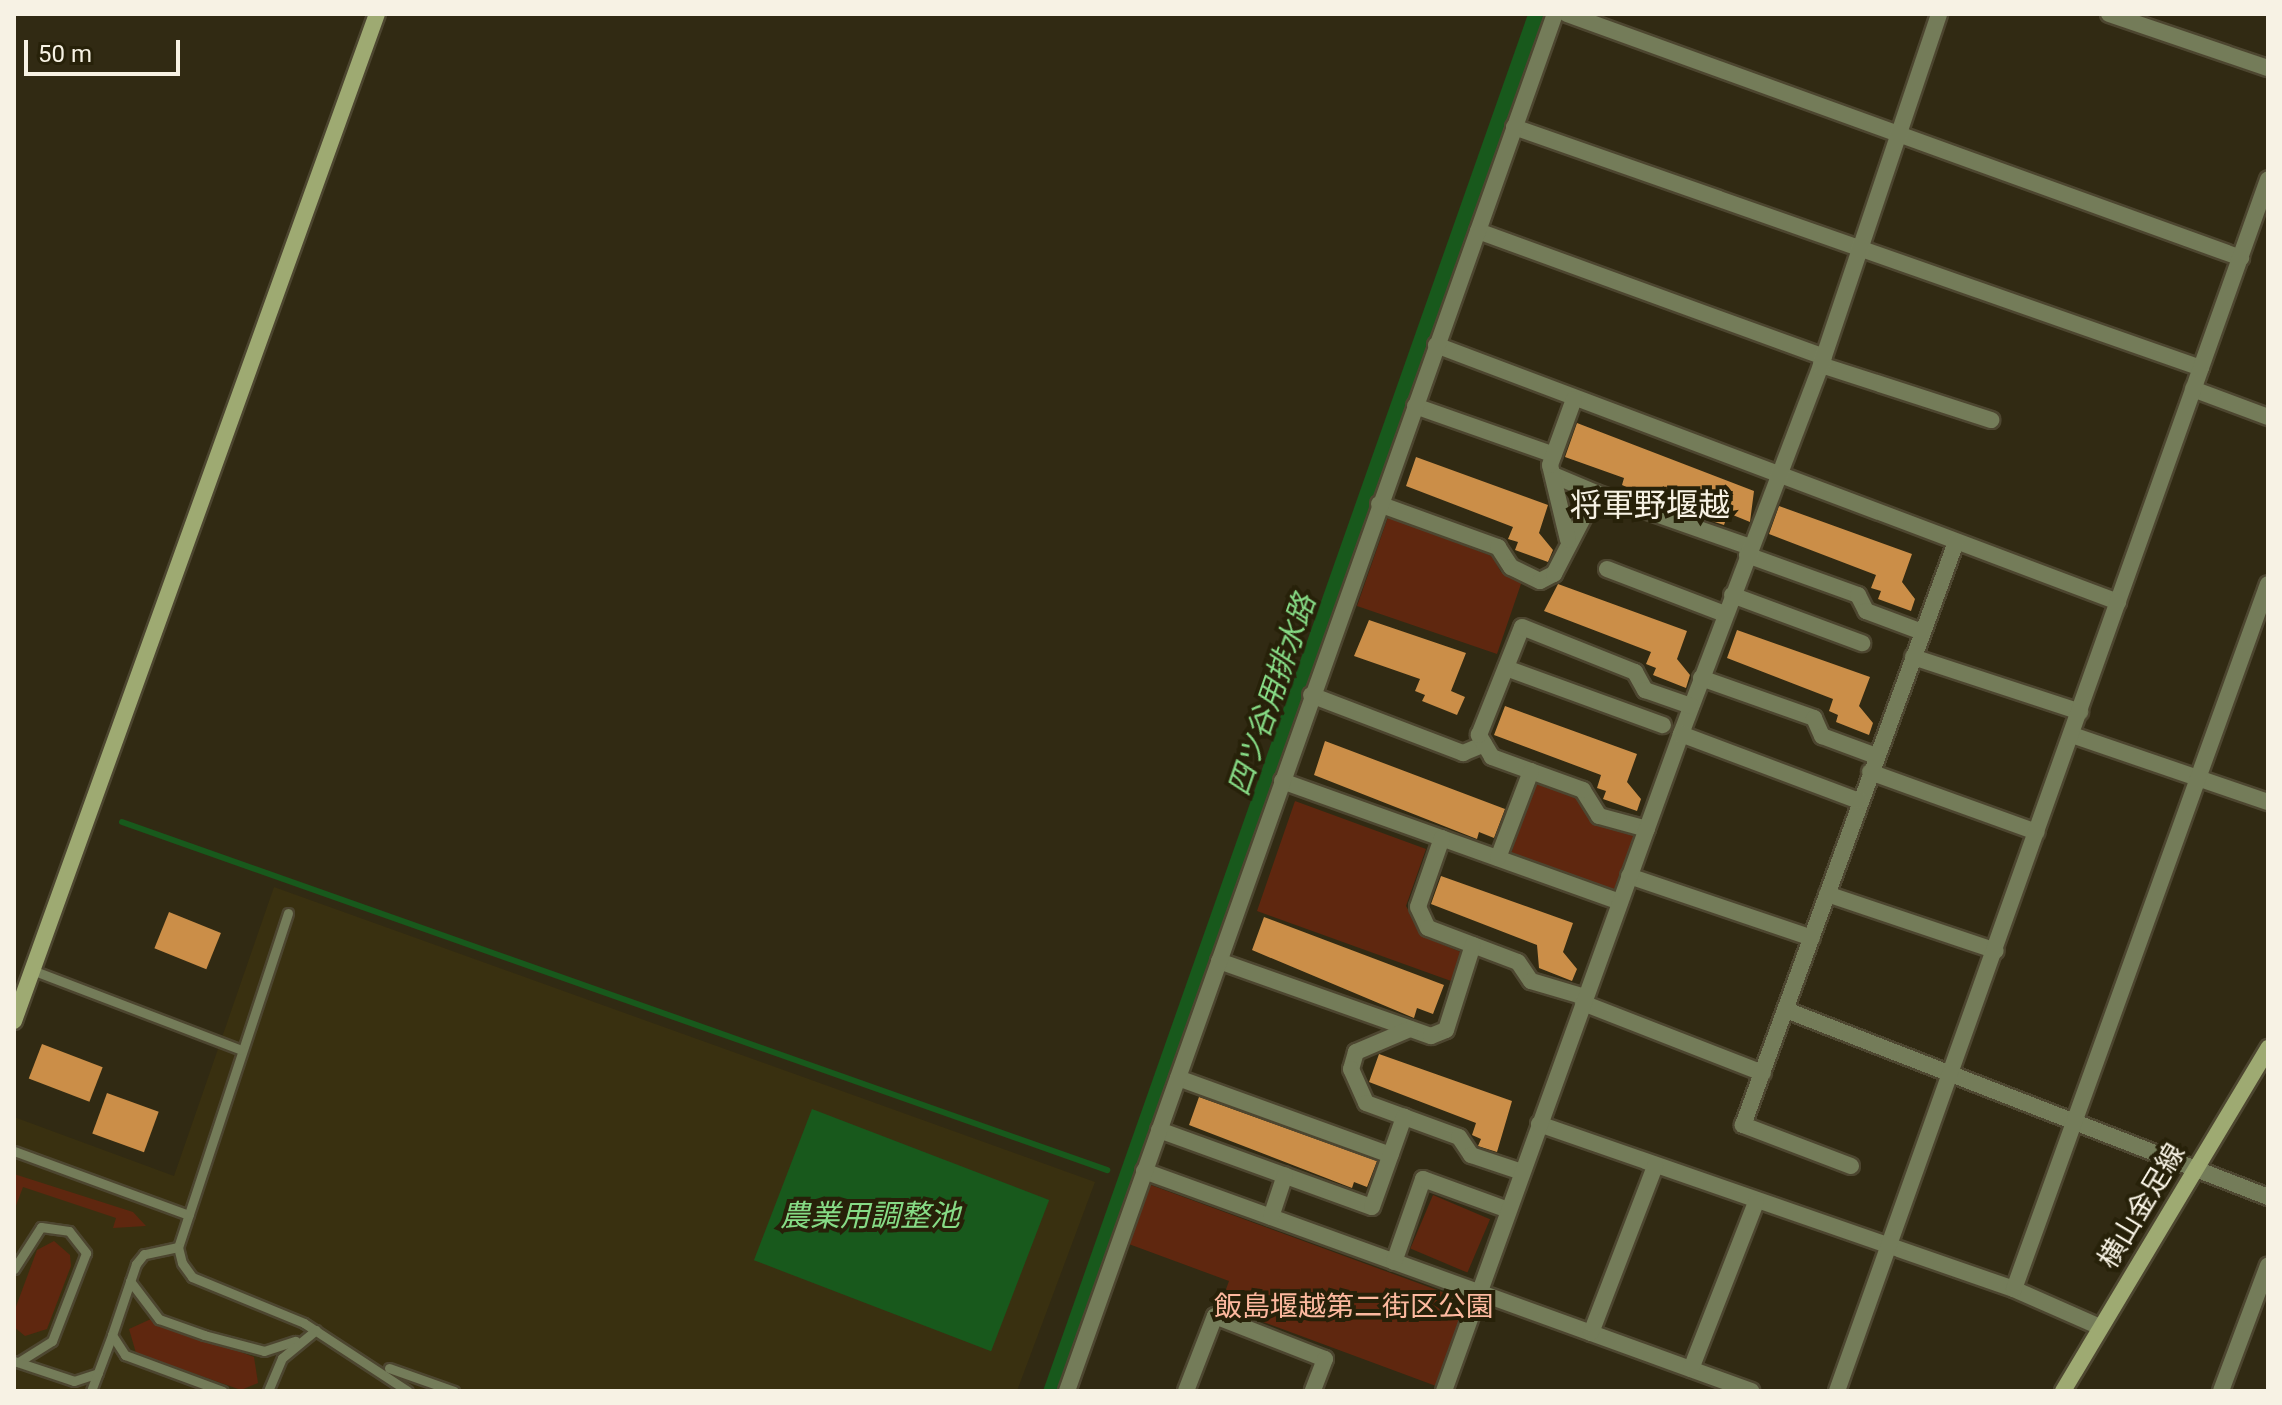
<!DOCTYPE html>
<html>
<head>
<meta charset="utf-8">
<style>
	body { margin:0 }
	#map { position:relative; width:2282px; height:1405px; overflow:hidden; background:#312a13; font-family:Roboto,"Noto Sans JP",sans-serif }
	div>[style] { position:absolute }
	.built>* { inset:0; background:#393010 }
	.green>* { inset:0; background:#5f270f; transform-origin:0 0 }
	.water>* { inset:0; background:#18591c; transform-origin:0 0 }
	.stream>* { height:6px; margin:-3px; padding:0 3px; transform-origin:3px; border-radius:3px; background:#18591c }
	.building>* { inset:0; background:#cb8e48; transform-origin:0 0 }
	.roads { filter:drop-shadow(2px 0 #4d4630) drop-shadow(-2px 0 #4d4630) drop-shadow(0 2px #4d4630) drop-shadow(0 -2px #4d4630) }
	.lane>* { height:9px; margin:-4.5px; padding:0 4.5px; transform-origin:4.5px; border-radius:4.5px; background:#747c59 }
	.street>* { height:16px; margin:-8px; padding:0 8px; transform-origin:8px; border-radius:8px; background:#747c59 }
	.secondary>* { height:16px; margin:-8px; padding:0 8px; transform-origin:8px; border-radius:8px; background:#9eaa72 }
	span { translate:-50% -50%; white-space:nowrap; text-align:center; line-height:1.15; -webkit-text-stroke:8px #272109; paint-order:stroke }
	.street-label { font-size:28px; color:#f7f2e4 }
	.park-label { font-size:28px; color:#fdb99f }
	.water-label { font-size:30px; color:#86db85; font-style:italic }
	.quarter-label { font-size:32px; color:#f7f2e4 }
	.frame { position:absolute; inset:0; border:16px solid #f7f2e4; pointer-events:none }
	.scale { position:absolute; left:24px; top:40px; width:156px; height:36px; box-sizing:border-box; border:4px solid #f7f2e4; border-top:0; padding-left:10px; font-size:24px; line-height:28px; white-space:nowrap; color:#f7f2e4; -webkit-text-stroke:6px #272109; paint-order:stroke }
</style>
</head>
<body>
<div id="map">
	<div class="built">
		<div style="clip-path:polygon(274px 887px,1095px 1182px,1017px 1391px,14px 1391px,14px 1117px,174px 1176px)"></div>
	</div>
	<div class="green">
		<div style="clip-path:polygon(1388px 517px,1492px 556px,1501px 572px,1522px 581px,1497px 654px,1357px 606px)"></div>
		<div style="clip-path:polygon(1534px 783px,1576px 798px,1592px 821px,1634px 836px,1614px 890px,1511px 854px)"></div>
		<div style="clip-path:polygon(1295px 801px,1426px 849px,1406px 906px,1424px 937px,1461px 952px,1451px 981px,1257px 911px)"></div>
		<div style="clip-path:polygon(14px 1174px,133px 1212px,146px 1226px,113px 1228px,116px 1218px,23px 1187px,14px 1211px)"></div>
		<div style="clip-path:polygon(1148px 1184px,1467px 1301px,1436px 1386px,1220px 1306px,1229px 1281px,1126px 1243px)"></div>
		<div style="left:1433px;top:1195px;width:62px;height:58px;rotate:23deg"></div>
		<div style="clip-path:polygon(54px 1241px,70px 1255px,71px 1266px,47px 1329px,25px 1336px,14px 1327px,14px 1312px,37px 1250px)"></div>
		<div style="clip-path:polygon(151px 1319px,254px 1357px,258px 1383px,241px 1390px,136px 1353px,129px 1329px)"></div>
	</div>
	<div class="water">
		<div style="clip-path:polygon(1528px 14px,1547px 14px,1057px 1391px,1043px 1391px)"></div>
		<div style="left:812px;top:1109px;width:254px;height:162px;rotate:21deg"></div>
	</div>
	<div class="stream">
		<div style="left:122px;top:822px;width:1045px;rotate:19.46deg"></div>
	</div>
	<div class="building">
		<div style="clip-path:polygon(1577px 423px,1754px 491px,1750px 522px,1728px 513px,1724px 525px,1681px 511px,1622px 485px,1624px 478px,1565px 457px)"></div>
		<div style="clip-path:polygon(1416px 457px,1548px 505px,1539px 533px,1553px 550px,1548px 562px,1515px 550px,1518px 542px,1508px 539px,1513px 527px,1406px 486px)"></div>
		<div style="clip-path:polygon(1779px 506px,1912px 554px,1902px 582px,1915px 599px,1911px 611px,1878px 599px,1881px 591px,1871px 588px,1876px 575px,1769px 534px)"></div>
		<div style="clip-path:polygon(1558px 584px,1687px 631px,1677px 659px,1690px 675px,1686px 688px,1653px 675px,1656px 668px,1646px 664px,1651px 652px,1544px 611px)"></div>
		<div style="clip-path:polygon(1369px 620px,1466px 653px,1451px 691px,1465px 697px,1457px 715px,1422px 701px,1425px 695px,1415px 691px,1420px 679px,1354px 656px)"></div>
		<div style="clip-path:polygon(1737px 630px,1870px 677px,1859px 706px,1873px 723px,1869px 735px,1836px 722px,1838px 715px,1829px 711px,1833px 699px,1727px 658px)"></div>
		<div style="clip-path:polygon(1505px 706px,1637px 754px,1627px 782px,1641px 799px,1637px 811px,1603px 799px,1606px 791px,1597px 788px,1601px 775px,1494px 735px)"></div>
		<div style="clip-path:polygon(1325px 741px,1505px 809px,1494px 838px,1479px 832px,1477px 839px,1314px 775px)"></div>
		<div style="clip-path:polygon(1441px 876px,1573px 923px,1563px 952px,1577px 969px,1572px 981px,1539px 968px,1537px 945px,1431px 904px)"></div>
		<div style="left:169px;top:912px;width:56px;height:39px;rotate:22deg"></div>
		<div style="clip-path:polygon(1264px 917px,1444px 985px,1433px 1014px,1417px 1008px,1414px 1018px,1252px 950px)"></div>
		<div style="left:42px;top:1044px;width:65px;height:37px;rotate:21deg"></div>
		<div style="clip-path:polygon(1379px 1054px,1512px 1101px,1497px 1152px,1478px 1146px,1481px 1139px,1472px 1135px,1476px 1123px,1369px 1082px)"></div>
		<div style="left:107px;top:1093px;width:55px;height:43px;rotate:20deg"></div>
		<div style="clip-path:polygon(1199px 1097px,1377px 1161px,1367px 1187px,1354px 1182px,1352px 1188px,1189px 1125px)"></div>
	</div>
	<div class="roads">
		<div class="lane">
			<div style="left:288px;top:913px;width:352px;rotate:108.2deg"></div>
			<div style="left:178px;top:1247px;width:16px;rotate:76deg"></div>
			<div style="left:182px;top:1263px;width:17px;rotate:54deg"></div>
			<div style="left:192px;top:1277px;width:121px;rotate:22.3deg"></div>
			<div style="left:304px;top:1323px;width:124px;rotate:33.2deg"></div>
			<div style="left:32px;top:970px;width:224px;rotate:20.9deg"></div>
			<div style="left:14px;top:1151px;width:186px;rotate:20.1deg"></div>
			<div style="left:178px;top:1247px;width:35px;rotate:168deg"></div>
			<div style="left:144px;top:1254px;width:13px;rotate:129deg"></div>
			<div style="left:136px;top:1264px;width:75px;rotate:108.7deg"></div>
			<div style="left:112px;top:1335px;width:24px;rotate:57deg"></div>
			<div style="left:125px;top:1355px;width:104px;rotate:20.2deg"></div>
			<div style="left:14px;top:1269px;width:50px;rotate:-57.3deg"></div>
			<div style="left:41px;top:1227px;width:28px;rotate:8deg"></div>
			<div style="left:69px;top:1231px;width:28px;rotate:52deg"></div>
			<div style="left:86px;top:1253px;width:94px;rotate:111.1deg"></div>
			<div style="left:52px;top:1341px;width:40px;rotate:148deg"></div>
			<div style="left:130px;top:1281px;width:48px;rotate:52.7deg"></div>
			<div style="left:159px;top:1319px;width:48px;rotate:19.6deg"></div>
			<div style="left:204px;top:1335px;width:62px;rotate:14.9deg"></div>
			<div style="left:264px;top:1351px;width:33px;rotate:-18deg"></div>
			<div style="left:14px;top:1361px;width:63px;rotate:18.4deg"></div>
			<div style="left:74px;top:1381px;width:25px;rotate:-18deg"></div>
			<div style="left:389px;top:1368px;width:69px;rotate:19.5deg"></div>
			<div style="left:91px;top:1391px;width:60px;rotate:-69.4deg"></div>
			<div style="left:268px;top:1391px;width:36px;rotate:-67deg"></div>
			<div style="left:282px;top:1358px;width:44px;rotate:-39.5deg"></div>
		</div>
		<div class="street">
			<div style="left:1567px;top:14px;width:717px;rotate:19.9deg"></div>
			<div style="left:2109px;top:14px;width:168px;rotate:18.8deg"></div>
			<div style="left:1514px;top:127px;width:728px;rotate:19.33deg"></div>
			<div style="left:1478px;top:231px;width:368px;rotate:20deg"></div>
			<div style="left:1436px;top:345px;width:729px;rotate:20.65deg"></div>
			<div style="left:1821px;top:365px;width:179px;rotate:17.9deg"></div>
			<div style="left:2193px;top:389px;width:80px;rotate:20.5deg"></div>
			<div style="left:1415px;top:406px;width:147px;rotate:19.4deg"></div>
			<div style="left:1553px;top:475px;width:47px;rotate:22.7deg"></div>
			<div style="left:1379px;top:504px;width:127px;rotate:19.9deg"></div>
			<div style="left:1498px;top:547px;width:24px;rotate:57deg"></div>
			<div style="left:1511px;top:567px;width:32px;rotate:26deg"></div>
			<div style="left:1540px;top:581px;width:16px;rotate:-27deg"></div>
			<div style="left:1554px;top:574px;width:91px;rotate:-62.6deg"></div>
			<div style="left:1596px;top:493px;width:163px;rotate:19.3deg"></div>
			<div style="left:1568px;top:540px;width:77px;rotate:-103.5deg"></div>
			<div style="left:1550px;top:465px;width:70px;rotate:-70deg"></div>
			<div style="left:1747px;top:555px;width:118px;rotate:19.8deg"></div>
			<div style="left:1858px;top:595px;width:18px;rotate:63deg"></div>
			<div style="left:1866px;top:611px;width:60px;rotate:20.6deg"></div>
			<div style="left:1607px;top:569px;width:126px;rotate:20.9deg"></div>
			<div style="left:1732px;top:595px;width:139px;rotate:20.3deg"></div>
			<div style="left:1913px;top:657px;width:176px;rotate:18.2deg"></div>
			<div style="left:1506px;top:668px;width:167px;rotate:20deg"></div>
			<div style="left:1701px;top:678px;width:120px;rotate:19.5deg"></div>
			<div style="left:1814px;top:718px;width:20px;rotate:66deg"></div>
			<div style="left:1822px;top:736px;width:58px;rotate:20.3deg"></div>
			<div style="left:1311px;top:695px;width:163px;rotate:20.9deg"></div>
			<div style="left:1463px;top:753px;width:23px;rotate:-23deg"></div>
			<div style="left:1681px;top:734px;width:395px;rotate:-69.2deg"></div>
			<div style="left:1821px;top:365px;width:370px;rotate:-71.4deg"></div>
			<div style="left:2072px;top:735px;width:207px;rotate:18.9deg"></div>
			<div style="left:1870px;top:772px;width:177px;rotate:19.8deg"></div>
			<div style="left:1282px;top:781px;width:359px;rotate:19.7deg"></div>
			<div style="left:1647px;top:829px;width:50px;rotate:-164.8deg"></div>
			<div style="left:1599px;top:816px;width:31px;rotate:-122deg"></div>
			<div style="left:1583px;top:790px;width:97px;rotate:-160.1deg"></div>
			<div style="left:1492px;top:757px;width:26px;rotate:-121deg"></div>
			<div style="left:1479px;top:735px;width:116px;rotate:-68.3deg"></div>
			<div style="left:1522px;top:627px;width:122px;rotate:21.7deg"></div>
			<div style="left:1635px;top:672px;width:21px;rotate:61deg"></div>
			<div style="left:1645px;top:690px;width:49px;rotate:19.2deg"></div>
			<div style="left:1442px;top:838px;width:73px;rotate:109.2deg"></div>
			<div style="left:1418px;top:907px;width:23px;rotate:65deg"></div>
			<div style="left:1428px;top:928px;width:96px;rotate:20.7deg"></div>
			<div style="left:1518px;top:962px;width:23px;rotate:56deg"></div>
			<div style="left:1531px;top:981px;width:56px;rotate:16.5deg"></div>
			<div style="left:1498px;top:858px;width:93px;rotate:-69.2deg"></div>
			<div style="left:1629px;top:876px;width:193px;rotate:18.7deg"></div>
			<div style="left:1827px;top:894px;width:178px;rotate:18.6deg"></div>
			<div style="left:1219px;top:961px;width:225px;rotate:19.5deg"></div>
			<div style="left:1431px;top:1036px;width:16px;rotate:-22deg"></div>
			<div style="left:1446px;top:1030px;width:89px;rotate:-72.4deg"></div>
			<div style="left:1583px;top:1003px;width:193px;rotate:21.3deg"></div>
			<div style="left:1786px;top:1010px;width:517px;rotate:21.2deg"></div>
			<div style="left:1410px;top:1029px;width:59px;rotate:156.9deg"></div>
			<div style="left:1356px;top:1052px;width:18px;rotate:106deg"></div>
			<div style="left:1351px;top:1069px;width:37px;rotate:66deg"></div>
			<div style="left:1366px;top:1103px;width:99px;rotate:20.1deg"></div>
			<div style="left:1459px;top:1137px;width:22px;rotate:56deg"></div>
			<div style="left:1471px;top:1155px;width:54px;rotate:18.4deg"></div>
			<div style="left:1178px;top:1078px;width:226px;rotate:19.9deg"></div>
			<div style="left:1539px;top:1124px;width:503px;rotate:19.16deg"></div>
			<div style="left:1159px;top:1130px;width:226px;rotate:19.9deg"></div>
			<div style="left:1372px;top:1207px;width:96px;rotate:-70.4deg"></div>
			<div style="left:1851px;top:1166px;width:116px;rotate:-159.2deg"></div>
			<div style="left:1743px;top:1125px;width:621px;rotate:-69.93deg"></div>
			<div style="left:1144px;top:1171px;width:646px;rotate:19.92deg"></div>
			<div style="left:1271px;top:1217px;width:44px;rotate:-71.6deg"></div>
			<div style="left:1394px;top:1262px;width:88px;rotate:-70.7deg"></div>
			<div style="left:1423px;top:1179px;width:90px;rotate:20deg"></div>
			<div style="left:2100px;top:1327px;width:94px;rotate:-156.2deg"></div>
			<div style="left:2014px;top:1289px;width:749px;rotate:-70.19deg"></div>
			<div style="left:1591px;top:1333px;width:179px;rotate:-69deg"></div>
			<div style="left:1691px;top:1369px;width:179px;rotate:-68.7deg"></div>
			<div style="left:1067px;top:1391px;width:1461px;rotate:-70.49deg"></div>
			<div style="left:1186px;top:1391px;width:80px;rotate:-68.9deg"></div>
			<div style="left:1215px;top:1316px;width:118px;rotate:21.4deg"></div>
			<div style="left:1325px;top:1359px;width:34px;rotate:111deg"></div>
			<div style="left:1444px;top:1391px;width:698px;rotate:-70.16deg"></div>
			<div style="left:1681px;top:734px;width:190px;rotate:20.6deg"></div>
			<div style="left:1837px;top:1391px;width:1286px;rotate:-70.42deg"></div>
			<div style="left:2221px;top:1391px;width:134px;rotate:-69.5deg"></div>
		</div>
		<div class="secondary">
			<div style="left:14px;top:1021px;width:1070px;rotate:-70.18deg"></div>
			<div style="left:2063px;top:1391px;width:400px;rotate:-59.1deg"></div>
		</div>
	</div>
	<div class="street-label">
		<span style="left:2142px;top:1206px;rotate:-59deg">横山金足線</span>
	</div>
	<div class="park-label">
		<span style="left:1354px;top:1307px">飯島堰越第二街区公園</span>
	</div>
	<div class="water-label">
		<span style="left:1272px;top:695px;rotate:-71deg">四ツ谷用排水路</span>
		<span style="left:870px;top:1216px">農業用調整池</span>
	</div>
	<div class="quarter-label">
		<span style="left:1650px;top:505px">将軍野堰越</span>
	</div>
	<div class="frame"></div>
	<div class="scale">50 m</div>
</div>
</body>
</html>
